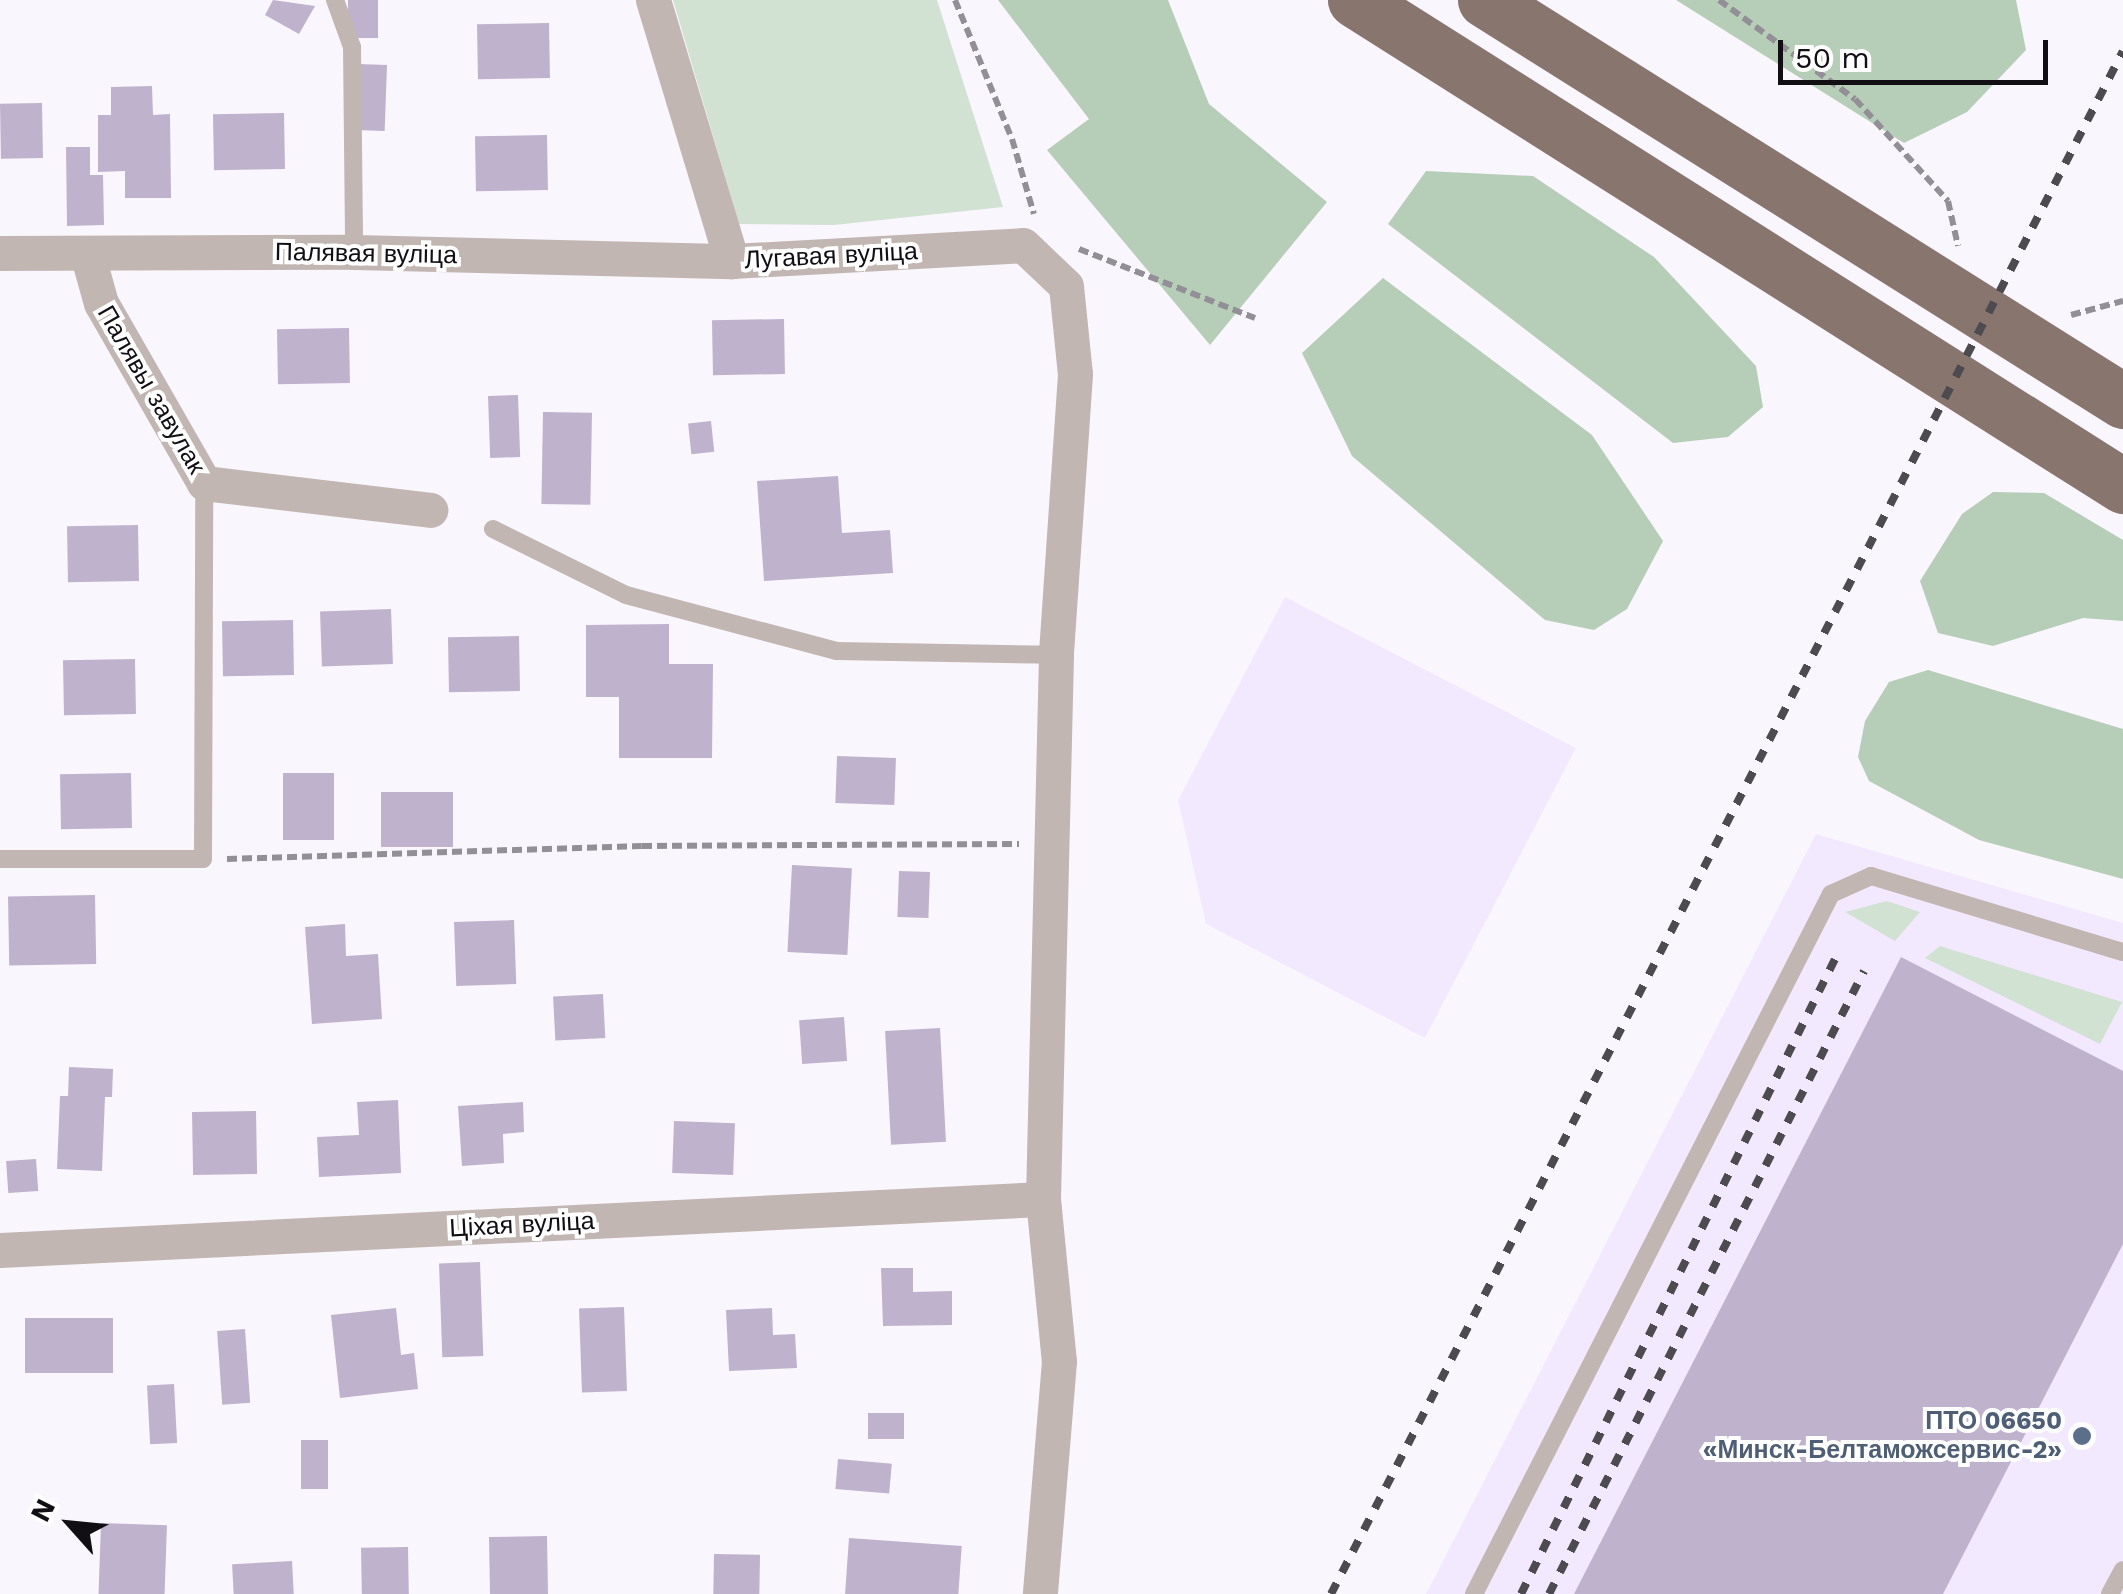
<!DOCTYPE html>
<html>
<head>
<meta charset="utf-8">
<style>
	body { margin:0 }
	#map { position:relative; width:2123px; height:1594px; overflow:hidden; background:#faf6fe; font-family:"Work Sans",sans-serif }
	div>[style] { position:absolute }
	.built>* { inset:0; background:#f3e9ff }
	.green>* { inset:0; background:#d1e1d2 }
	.forest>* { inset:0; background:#b6ceb7 }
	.building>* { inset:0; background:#bfb2cd; transform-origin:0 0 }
	.path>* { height:6px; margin-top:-3px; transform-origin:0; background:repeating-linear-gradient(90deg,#938f97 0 10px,transparent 0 15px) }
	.service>* { height:18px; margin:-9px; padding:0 9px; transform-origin:9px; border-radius:9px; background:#c1b6b2 }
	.minor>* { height:35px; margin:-17.5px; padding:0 17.5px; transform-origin:17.5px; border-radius:17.5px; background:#c1b6b2 }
	.trunk>* { height:55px; margin:-27.5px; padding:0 27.5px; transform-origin:27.5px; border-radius:27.5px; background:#88756e }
	.rail>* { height:8px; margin-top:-4px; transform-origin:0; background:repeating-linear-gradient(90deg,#4d4a50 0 12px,transparent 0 24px) }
	.dots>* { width:28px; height:28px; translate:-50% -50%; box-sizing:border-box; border:5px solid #fff; border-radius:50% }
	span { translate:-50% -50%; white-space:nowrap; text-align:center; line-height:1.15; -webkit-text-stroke:8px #fff; paint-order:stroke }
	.street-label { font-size:25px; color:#110e14 }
	.service-label { font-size:25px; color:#4e5e75; font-weight:700 }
	.right { translate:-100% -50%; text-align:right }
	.north { position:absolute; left:20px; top:1474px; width:100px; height:100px; -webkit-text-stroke:8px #fff; paint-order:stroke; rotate:297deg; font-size:28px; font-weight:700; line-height:40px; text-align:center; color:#110e14 }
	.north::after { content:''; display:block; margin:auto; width:35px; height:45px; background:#110e14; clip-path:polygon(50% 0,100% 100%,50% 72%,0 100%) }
	.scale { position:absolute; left:1778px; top:40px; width:270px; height:45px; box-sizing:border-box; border:5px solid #110e14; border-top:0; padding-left:12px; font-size:30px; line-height:35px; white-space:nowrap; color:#110e14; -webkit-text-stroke:8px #fff; paint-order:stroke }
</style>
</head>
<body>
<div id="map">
	<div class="built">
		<div style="clip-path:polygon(1285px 597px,1576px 748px,1425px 1038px,1206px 924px,1178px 800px)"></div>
		<div style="clip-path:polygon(1816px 834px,2123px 923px,2123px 1594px,1426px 1594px)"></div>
	</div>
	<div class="green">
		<div style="clip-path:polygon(673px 0,937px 0,1003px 207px,834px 225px,739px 224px)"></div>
		<div style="clip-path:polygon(1887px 901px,1920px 912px,1895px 941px,1845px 912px)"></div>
		<div style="clip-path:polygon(1940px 946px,2122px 1002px,2100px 1044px,1925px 958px)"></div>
	</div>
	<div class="forest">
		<div style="clip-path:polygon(998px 0,1168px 0,1209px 104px,1327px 202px,1210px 345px,1047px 150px,1089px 119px)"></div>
		<div style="clip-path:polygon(1676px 0,2016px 0,2026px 50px,1967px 112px,1904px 143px)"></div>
		<div style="clip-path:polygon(1426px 171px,1533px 176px,1654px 257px,1756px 366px,1763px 407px,1728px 437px,1673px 443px,1388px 224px)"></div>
		<div style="clip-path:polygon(1383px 278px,1592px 435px,1663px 541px,1627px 609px,1594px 630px,1545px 620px,1352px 456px,1302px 353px)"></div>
		<div style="clip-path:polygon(1993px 492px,2044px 493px,2123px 540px,2123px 621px,2083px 618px,1993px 646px,1938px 633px,1920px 581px,1962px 514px)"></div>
		<div style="clip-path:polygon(1928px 670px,2123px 729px,2123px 879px,1979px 840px,1869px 781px,1858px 757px,1865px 721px,1889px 682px)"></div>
	</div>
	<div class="building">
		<div style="clip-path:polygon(273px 0,315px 6px,299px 34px,265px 15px)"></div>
		<div style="left:348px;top:0;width:30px;height:38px"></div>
		<div style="left:549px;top:23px;width:55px;height:72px;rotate:89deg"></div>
		<div style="left:358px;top:64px;width:29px;height:66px;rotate:2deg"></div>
		<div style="clip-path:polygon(152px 86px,153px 115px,170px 114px,171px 198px,125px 198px,125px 171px,98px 172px,98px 115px,111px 115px,111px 87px)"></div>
		<div style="left:42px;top:103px;width:55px;height:42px;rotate:89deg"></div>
		<div style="left:284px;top:113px;width:56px;height:71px;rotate:89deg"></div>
		<div style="left:547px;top:135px;width:55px;height:72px;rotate:89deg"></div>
		<div style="clip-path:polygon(66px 147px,90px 147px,90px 175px,103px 175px,104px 225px,67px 226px)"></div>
		<div style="left:784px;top:319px;width:55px;height:72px;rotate:89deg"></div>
		<div style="left:349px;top:328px;width:55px;height:72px;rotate:89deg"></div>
		<div style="left:518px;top:395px;width:62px;height:30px;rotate:88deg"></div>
		<div style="left:543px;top:412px;width:49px;height:92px;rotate:1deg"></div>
		<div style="left:711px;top:421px;width:31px;height:23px;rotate:84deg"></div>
		<div style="clip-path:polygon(838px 476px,842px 533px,890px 530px,893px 573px,764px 581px,757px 481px)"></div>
		<div style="left:138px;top:525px;width:56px;height:71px;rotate:89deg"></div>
		<div style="left:391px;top:609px;width:55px;height:71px;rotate:88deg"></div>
		<div style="left:293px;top:620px;width:55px;height:71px;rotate:89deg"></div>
		<div style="clip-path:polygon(669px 624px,669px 664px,713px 664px,712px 758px,619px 758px,619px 697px,586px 697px,586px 625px)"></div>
		<div style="left:519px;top:636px;width:55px;height:71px;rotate:89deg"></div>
		<div style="left:135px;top:659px;width:55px;height:72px;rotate:89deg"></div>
		<div style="left:837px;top:756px;width:59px;height:47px;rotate:2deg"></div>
		<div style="left:131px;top:773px;width:55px;height:71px;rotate:89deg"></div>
		<div style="left:283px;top:773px;width:51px;height:67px"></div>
		<div style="left:453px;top:792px;width:55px;height:72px;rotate:90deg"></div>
		<div style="left:792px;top:865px;width:60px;height:87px;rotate:3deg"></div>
		<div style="left:899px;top:871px;width:31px;height:46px;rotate:2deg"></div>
		<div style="left:95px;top:895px;width:69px;height:87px;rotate:89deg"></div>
		<div style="left:514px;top:920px;width:64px;height:60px;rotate:88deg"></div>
		<div style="clip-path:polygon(345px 924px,346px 956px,378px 954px,382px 1019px,312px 1024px,305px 927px)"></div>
		<div style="clip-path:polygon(1901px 957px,2123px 1071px,2123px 1244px,1943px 1594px,1574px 1594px)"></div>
		<div style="left:603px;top:994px;width:44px;height:50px;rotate:87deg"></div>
		<div style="left:844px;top:1017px;width:44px;height:45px;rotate:86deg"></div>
		<div style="left:940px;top:1028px;width:114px;height:55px;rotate:87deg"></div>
		<div style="clip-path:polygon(69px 1067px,113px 1069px,112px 1097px,105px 1097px,102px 1171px,57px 1169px,60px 1096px,68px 1096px)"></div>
		<div style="clip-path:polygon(398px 1100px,401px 1173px,319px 1177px,317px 1137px,359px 1135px,357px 1102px)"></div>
		<div style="clip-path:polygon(523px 1102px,524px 1132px,503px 1134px,504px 1163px,462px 1166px,458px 1106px)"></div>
		<div style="left:256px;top:1111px;width:63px;height:64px;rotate:89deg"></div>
		<div style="left:674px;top:1121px;width:61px;height:52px;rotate:2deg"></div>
		<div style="left:36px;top:1159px;width:32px;height:30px;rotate:86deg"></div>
		<div style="left:480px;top:1262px;width:94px;height:41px;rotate:88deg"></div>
		<div style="clip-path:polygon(881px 1268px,913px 1268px,913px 1292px,952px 1291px,952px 1325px,883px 1326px)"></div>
		<div style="left:624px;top:1307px;width:84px;height:45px;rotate:88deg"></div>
		<div style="clip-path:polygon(396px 1308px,401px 1355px,414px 1353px,418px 1389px,340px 1398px,331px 1315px)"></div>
		<div style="clip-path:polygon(772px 1308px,773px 1335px,795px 1334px,797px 1368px,729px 1371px,726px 1310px)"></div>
		<div style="left:113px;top:1318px;width:55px;height:88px;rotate:90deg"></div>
		<div style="left:245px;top:1329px;width:74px;height:28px;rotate:86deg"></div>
		<div style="left:174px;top:1384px;width:59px;height:27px;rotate:87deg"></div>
		<div style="left:868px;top:1413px;width:36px;height:26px"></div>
		<div style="left:301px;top:1440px;width:27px;height:49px"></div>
		<div style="left:838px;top:1459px;width:54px;height:30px;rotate:5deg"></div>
		<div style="left:101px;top:1523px;width:66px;height:71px;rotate:2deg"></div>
		<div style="left:547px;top:1536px;width:58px;height:58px;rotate:89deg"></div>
		<div style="left:849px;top:1538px;width:113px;height:56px;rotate:4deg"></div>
		<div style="left:408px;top:1547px;width:47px;height:47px;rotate:89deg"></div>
		<div style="left:714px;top:1554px;width:46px;height:40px;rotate:1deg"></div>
		<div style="left:292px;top:1561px;width:33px;height:60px;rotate:87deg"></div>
	</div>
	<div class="path">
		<div style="left:955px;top:0;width:150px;rotate:67.7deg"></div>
		<div style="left:1012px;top:139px;width:78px;rotate:73.7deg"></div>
		<div style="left:1719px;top:0;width:168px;rotate:36.1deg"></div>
		<div style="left:1855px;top:99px;width:138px;rotate:47.6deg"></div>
		<div style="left:1948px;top:201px;width:46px;rotate:77.5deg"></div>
		<div style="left:1079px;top:249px;width:189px;rotate:21.4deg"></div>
		<div style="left:2071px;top:315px;width:54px;rotate:-15.1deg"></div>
		<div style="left:227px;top:859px;width:415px;rotate:-1.8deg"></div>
		<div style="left:642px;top:846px;width:377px;rotate:-0.3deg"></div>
	</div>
	<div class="service">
		<div style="left:335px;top:0;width:50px;rotate:70.1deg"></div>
		<div style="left:352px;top:47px;width:205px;rotate:89.4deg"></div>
		<div style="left:493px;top:529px;width:148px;rotate:26.4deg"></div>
		<div style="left:626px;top:595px;width:217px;rotate:14.9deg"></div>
		<div style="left:836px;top:651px;width:220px;rotate:1deg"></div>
		<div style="left:0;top:859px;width:203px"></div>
		<div style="left:203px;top:859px;width:376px;rotate:-89.8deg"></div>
		<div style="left:1474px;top:1594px;width:786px;rotate:-62.98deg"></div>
		<div style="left:1831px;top:894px;width:44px;rotate:-24.2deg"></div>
		<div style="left:1871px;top:876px;width:263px;rotate:16.8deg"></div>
		<div style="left:2110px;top:1594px;width:27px;rotate:-62deg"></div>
	</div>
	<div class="minor">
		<div style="left:653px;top:0;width:273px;rotate:73.2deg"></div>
		<div style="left:0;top:253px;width:354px;rotate:-0.2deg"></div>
		<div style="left:354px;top:252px;width:378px;rotate:1.4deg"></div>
		<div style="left:732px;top:261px;width:291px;rotate:-3.1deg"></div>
		<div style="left:1023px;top:245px;width:59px;rotate:43.6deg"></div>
		<div style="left:1066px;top:286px;width:88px;rotate:84.2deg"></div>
		<div style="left:1075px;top:374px;width:282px;rotate:93.9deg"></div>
		<div style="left:1056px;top:655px;width:544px;rotate:91.37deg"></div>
		<div style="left:1043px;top:1199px;width:163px;rotate:84.4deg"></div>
		<div style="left:1059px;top:1361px;width:234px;rotate:94.7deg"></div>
		<div style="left:87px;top:253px;width:52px;rotate:74.4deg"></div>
		<div style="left:101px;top:303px;width:207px;rotate:60.2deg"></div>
		<div style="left:204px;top:483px;width:228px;rotate:6.8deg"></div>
		<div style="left:0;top:1250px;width:1044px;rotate:-2.8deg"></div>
	</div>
	<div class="trunk">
		<div style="left:1355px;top:0;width:909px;rotate:32.33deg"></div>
		<div style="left:1485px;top:0;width:754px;rotate:32.15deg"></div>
	</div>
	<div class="rail">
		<div style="left:1331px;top:1594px;width:1734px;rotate:-62.83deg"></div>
		<div style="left:1521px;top:1594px;width:711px;rotate:-63.69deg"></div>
		<div style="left:1549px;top:1594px;width:698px;rotate:-63.18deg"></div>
	</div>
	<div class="dots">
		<div style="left:2082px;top:1436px;background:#5c6f8a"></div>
	</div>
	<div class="street-label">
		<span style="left:366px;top:254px;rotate:1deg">Палявая вуліца</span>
		<span style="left:831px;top:256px;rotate:-3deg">Лугавая вуліца</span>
		<span style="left:151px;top:390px;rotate:60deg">Палявы завулак</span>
		<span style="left:522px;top:1225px;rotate:-3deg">Ціхая вуліца</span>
	</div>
	<div class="service-label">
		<span class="right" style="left:2062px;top:1436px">ПТО 06650<br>«Минск-Белтаможсервис-2»</span>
	</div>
	<div class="north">N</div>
	<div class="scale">50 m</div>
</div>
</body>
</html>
